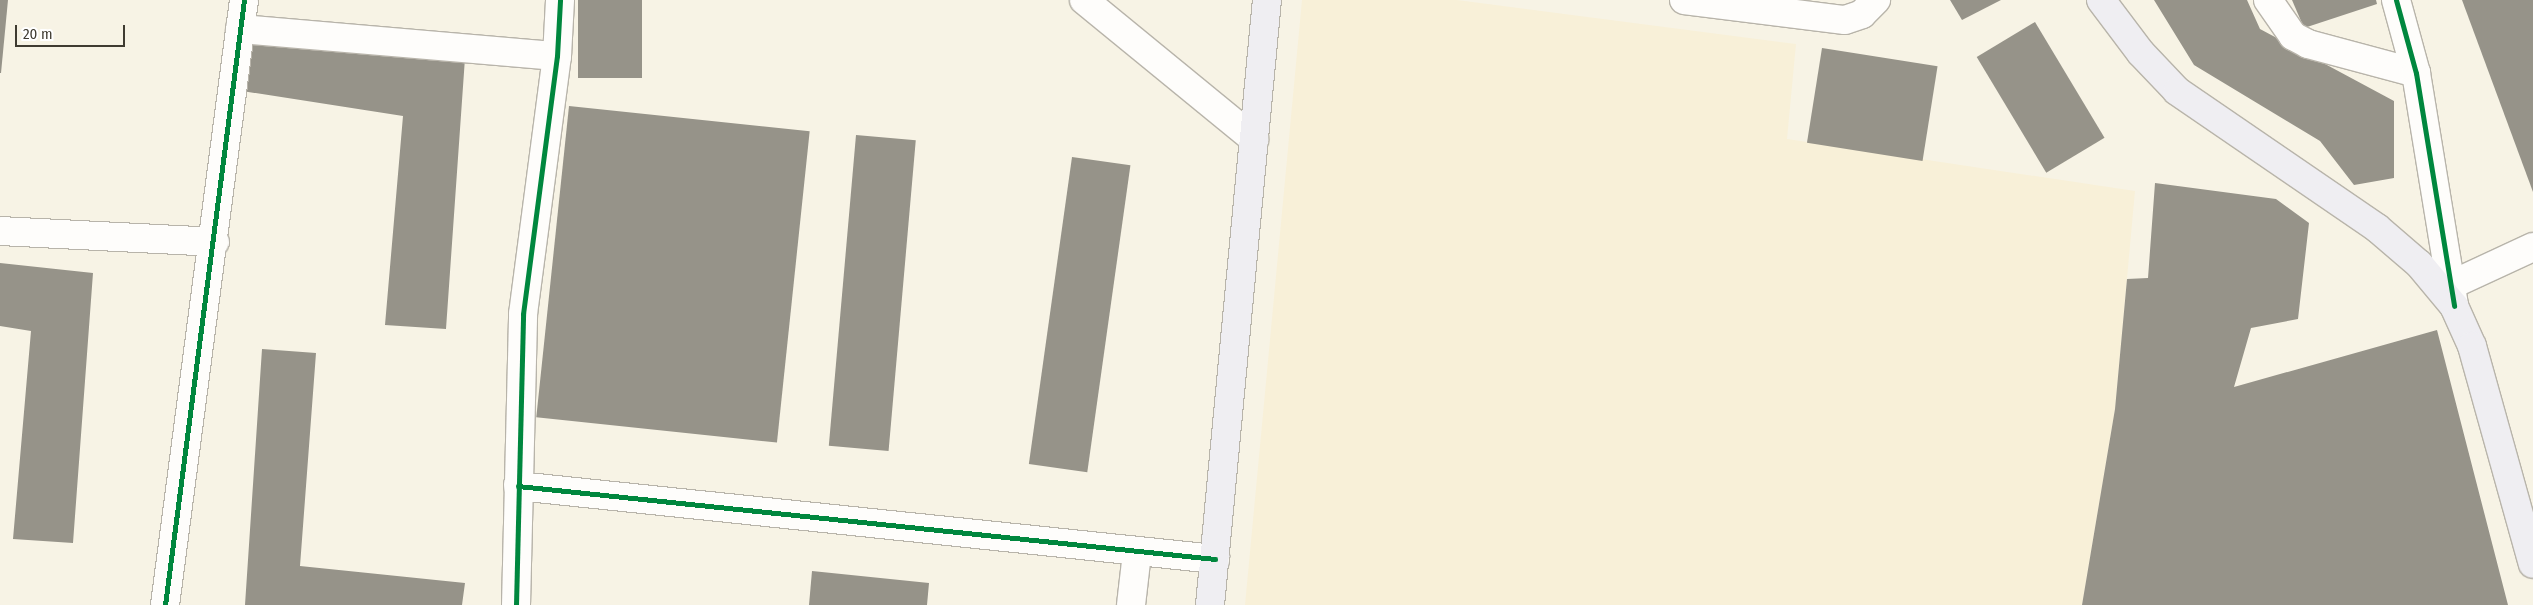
<!DOCTYPE html>
<html>
<head>
<meta charset="utf-8">
<style>
	body { margin:0 }
	#map { position:relative; width:2533px; height:605px; overflow:hidden; background:#f7f3e5; font-family:"Fira Sans Condensed",sans-serif }
	div>[style] { position:absolute }
	.built>* { inset:0; background:#f8f0d8 }
	.building>* { inset:0; background:#969389; transform-origin:0 0 }
	.roads { filter:drop-shadow(1px 0 #b8b4aa) drop-shadow(-1px 0 #b8b4aa) drop-shadow(0 1px #b8b4aa) drop-shadow(0 -1px #b8b4aa) }
	.minor>* { height:28px; margin:-14px; padding:0 14px; transform-origin:14px; border-radius:14px; background:#fefdfb }
	.major>* { height:28px; margin:-14px; padding:0 14px; transform-origin:14px; border-radius:14px; background:#efeef2 }
	.cycleway>* { height:5px; margin:-2.5px; padding:0 2.5px; transform-origin:2.5px; border-radius:2.5px; background:#00873e }
	span { translate:-50% -50%; white-space:nowrap; text-align:center; line-height:1.15; -webkit-text-stroke:5px #fff; paint-order:stroke }
	.scale { position:absolute; left:15px; top:25px; width:110px; height:22px; box-sizing:border-box; border:2px solid #3f3b31; border-top:0; padding-left:6px; font-size:15px; line-height:18px; white-space:nowrap; color:#3f3b31; -webkit-text-stroke:4px #fff; paint-order:stroke }
</style>
</head>
<body>
<div id="map">
	<div class="built">
		<div style="clip-path:polygon(1302px 0,1457px 0,1796px 44px,1787px 139px,2135px 191px,2115px 409px,2082px 605px,1245px 605px)"></div>
	</div>
	<div class="building">
		<div style="clip-path:polygon(0 0,8px 0,1px 73px,0 73px)"></div>
		<div style="left:578px;top:0;width:64px;height:78px"></div>
		<div style="clip-path:polygon(1950px 0,2001px 0,1962px 20px)"></div>
		<div style="clip-path:polygon(2154px 0,2247px 0,2260px 29px,2394px 101px,2394px 178px,2354px 185px,2320px 141px,2194px 65px)"></div>
		<div style="clip-path:polygon(2292px 0,2376px 0,2377px 4px,2304px 28px)"></div>
		<div style="clip-path:polygon(2462px 0,2533px 0,2533px 192px)"></div>
		<div style="left:2035px;top:22px;width:135px;height:68px;rotate:59deg"></div>
		<div style="clip-path:polygon(251px 36px,465px 58px,446px 329px,385px 325px,403px 116px,242px 91px)"></div>
		<div style="left:1822px;top:48px;width:117px;height:96px;rotate:9deg"></div>
		<div style="left:569px;top:106px;width:242px;height:313px;rotate:6deg"></div>
		<div style="left:856px;top:135px;width:60px;height:312px;rotate:5deg"></div>
		<div style="left:1072px;top:157px;width:59px;height:310px;rotate:8deg"></div>
		<div style="clip-path:polygon(2155px 183px,2276px 199px,2309px 223px,2298px 319px,2251px 328px,2234px 387px,2437px 330px,2508px 605px,2082px 605px,2115px 409px,2127px 279px,2148px 278px)"></div>
		<div style="clip-path:polygon(0 263px,93px 273px,73px 543px,13px 539px,31px 331px,0 326px)"></div>
		<div style="clip-path:polygon(262px 349px,316px 353px,300px 566px,465px 583px,462px 605px,245px 605px)"></div>
		<div style="clip-path:polygon(812px 571px,929px 583px,927px 605px,809px 605px)"></div>
	</div>
	<div class="roads">
		<div class="minor">
			<div style="left:1084px;top:0;width:220px;rotate:39.3deg"></div>
			<div style="left:1684px;top:0;width:162px;rotate:7.1deg"></div>
			<div style="left:1845px;top:20px;width:18px;rotate:-19deg"></div>
			<div style="left:1862px;top:14px;width:20px;rotate:-45deg"></div>
			<div style="left:2268px;top:0;width:44px;rotate:55.2deg"></div>
			<div style="left:2293px;top:36px;width:17px;rotate:28deg"></div>
			<div style="left:2308px;top:44px;width:112px;rotate:15deg"></div>
			<div style="left:2396px;top:0;width:76px;rotate:74.7deg"></div>
			<div style="left:2416px;top:73px;width:236px;rotate:80.7deg"></div>
			<div style="left:240px;top:29px;width:318px;rotate:4.9deg"></div>
			<div style="left:0;top:231px;width:215px;rotate:2.9deg"></div>
			<div style="left:2451px;top:285px;width:90px;rotate:-24.9deg"></div>
			<div style="left:518px;top:486px;width:701px;rotate:5.98deg"></div>
			<div style="left:165px;top:605px;width:610px;rotate:-82.56deg"></div>
			<div style="left:516px;top:605px;width:291px;rotate:-88.6deg"></div>
			<div style="left:523px;top:314px;width:260px;rotate:-82.5deg"></div>
			<div style="left:557px;top:56px;width:56px;rotate:-86.9deg"></div>
			<div style="left:1131px;top:605px;width:52px;rotate:-83.4deg"></div>
		</div>
		<div class="major">
			<div style="left:2101px;top:0;width:66px;rotate:53deg"></div>
			<div style="left:2141px;top:53px;width:52px;rotate:46.5deg"></div>
			<div style="left:2177px;top:91px;width:242px;rotate:34.4deg"></div>
			<div style="left:2377px;top:228px;width:55px;rotate:40.6deg"></div>
			<div style="left:2419px;top:264px;width:55px;rotate:50.2deg"></div>
			<div style="left:2454px;top:306px;width:44px;rotate:65.8deg"></div>
			<div style="left:2472px;top:346px;width:226px;rotate:74.4deg"></div>
			<div style="left:1210px;top:605px;width:608px;rotate:-84.62deg"></div>
		</div>
	</div>
	<div class="cycleway">
		<div style="left:2396px;top:0;width:76px;rotate:74.7deg"></div>
		<div style="left:2416px;top:73px;width:236px;rotate:80.7deg"></div>
		<div style="left:518px;top:486px;width:701px;rotate:5.98deg"></div>
		<div style="left:165px;top:605px;width:610px;rotate:-82.56deg"></div>
		<div style="left:516px;top:605px;width:291px;rotate:-88.6deg"></div>
		<div style="left:523px;top:314px;width:260px;rotate:-82.5deg"></div>
		<div style="left:557px;top:56px;width:56px;rotate:-86.9deg"></div>
	</div>
	<div class="scale">20 m</div>
</div>
</body>
</html>
